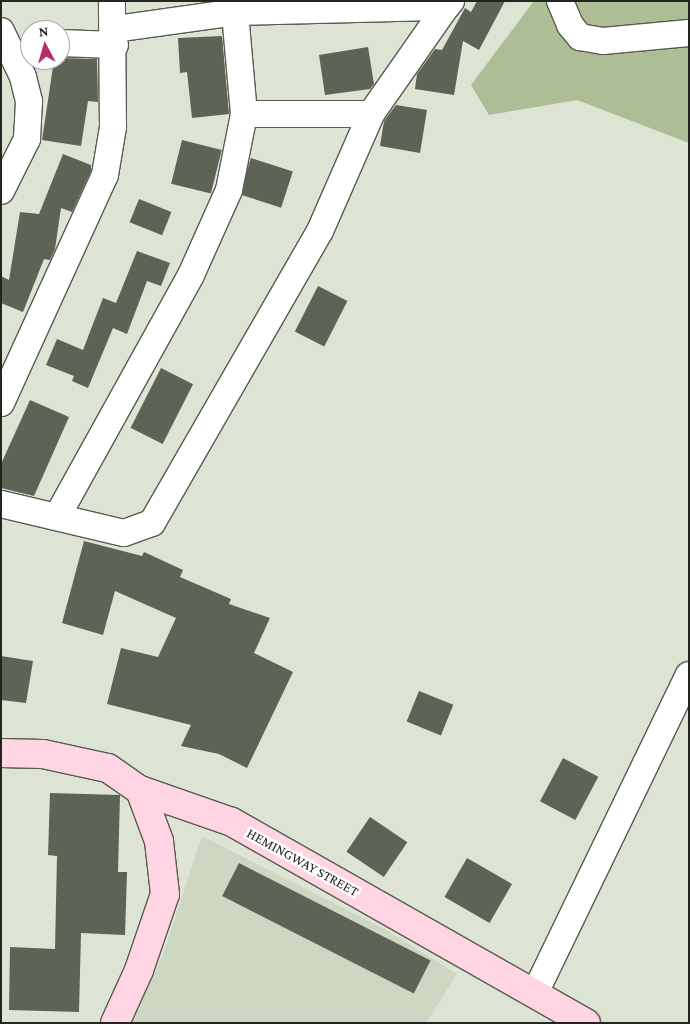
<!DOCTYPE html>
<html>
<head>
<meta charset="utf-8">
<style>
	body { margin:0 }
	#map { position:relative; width:690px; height:1024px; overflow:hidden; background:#dde4d4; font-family:"Crimson Pro",serif }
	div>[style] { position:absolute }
	.built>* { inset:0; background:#ced7c2 }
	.green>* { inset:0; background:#adbd96 }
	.building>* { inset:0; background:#5d6355; transform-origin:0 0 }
	.roads { filter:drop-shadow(1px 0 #575c4f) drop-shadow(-1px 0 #575c4f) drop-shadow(0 1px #575c4f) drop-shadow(0 -1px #575c4f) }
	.minor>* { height:26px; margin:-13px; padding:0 13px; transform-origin:13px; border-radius:13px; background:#fff }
	.major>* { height:28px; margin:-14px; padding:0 14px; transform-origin:14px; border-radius:14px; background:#ffd4e3 }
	span { translate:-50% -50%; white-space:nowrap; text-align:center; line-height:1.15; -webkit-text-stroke:5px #fff; paint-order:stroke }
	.street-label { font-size:14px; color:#232520 }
	.frame { position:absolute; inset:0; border:2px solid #232520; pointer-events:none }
	.north { position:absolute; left:20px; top:20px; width:50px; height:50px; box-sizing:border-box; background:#fff; border:1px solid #a7a8a6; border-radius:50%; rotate:354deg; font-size:14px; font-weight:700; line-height:20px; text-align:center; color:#232520 }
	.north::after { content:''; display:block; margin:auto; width:18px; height:22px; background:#b42d6e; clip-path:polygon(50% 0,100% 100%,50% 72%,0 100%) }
</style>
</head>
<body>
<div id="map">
	<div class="built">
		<div style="clip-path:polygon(202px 836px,386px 930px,457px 974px,426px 1023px,130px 1023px,163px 955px)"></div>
	</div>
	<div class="green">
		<div style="clip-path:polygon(534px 1px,689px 1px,689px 143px,577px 100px,489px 115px,471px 85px)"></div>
	</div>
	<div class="building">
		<div style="clip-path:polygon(477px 1px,505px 1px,479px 50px,463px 41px,454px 95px,415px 89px,417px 74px,435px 49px,442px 50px,465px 8px,471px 12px)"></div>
		<div style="clip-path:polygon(222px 36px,229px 114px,192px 118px,187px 72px,180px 73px,178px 38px)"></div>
		<div style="clip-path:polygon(368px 47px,374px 84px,370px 89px,325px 95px,319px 55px)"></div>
		<div style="clip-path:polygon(60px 58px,97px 59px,98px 102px,88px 101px,81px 146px,42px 140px,54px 60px)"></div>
		<div style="clip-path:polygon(396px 105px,427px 110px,420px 153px,380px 146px,384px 121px)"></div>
		<div style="left:182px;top:140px;width:41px;height:45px;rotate:14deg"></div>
		<div style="clip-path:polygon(63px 154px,91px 165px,91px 171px,72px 212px,61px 208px,55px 249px,50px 260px,44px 259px,23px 312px,1px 303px,1px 276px,9px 280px,20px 212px,39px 214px)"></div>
		<div style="left:251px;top:158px;width:44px;height:38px;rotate:18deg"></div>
		<div style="left:139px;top:199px;width:35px;height:25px;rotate:22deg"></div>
		<div style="clip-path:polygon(137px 251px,170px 263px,161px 286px,147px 281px,127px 334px,113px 328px,88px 388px,72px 381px,74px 376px,46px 365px,57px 339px,83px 350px,103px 298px,116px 303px)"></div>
		<div style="left:318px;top:286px;width:33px;height:51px;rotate:27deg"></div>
		<div style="left:161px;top:368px;width:36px;height:67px;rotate:27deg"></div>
		<div style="clip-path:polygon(30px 400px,69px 417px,34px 496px,1px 488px,1px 464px)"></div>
		<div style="clip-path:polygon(84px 541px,142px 556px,144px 552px,183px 570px,180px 577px,231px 599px,229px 604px,270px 618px,254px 653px,293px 672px,247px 768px,219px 754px,181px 746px,191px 725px,107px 704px,121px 648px,158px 657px,176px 618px,115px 591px,103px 635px,62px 623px)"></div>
		<div style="clip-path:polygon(1px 656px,33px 661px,26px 703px,1px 700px)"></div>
		<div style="left:419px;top:691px;width:37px;height:33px;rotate:22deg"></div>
		<div style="left:563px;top:758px;width:40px;height:49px;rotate:28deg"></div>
		<div style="clip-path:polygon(50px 793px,120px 795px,118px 872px,127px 872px,125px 935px,81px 933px,79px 1012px,9px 1010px,10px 947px,55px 949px,57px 856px,48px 855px)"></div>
		<div style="left:370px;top:817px;width:45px;height:42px;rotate:34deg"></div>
		<div style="left:467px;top:858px;width:52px;height:45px;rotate:30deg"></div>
		<div style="left:239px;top:863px;width:215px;height:37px;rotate:27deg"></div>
	</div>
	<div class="roads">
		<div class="minor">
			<div style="left:560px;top:1px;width:26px;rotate:67deg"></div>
			<div style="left:570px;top:25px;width:16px;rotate:50deg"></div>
			<div style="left:580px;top:37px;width:23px;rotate:10deg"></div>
			<div style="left:603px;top:41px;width:86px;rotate:-5.3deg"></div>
			<div style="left:115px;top:29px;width:122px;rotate:-8deg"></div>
			<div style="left:236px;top:12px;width:210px;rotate:-1.4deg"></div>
			<div style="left:446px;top:7px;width:8px;rotate:-50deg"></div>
			<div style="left:1px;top:31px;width:51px;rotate:64.4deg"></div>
			<div style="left:23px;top:77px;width:25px;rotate:76deg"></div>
			<div style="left:29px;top:101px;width:38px;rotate:93deg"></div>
			<div style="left:27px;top:139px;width:58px;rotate:116.6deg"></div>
			<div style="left:60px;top:43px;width:55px;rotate:2.1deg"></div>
			<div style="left:244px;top:114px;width:127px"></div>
			<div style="left:1px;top:403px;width:251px;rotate:-65.5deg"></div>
			<div style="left:105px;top:175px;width:49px;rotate:-80.5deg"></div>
			<div style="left:113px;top:127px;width:126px;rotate:-90.5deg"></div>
			<div style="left:1px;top:504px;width:126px;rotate:13.3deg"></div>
			<div style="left:124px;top:533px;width:30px;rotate:-20deg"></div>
			<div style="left:152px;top:523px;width:337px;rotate:-60.1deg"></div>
			<div style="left:320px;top:231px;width:128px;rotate:-66.4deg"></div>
			<div style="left:371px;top:114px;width:131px;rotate:-55deg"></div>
			<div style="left:58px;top:515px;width:274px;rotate:-61deg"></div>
			<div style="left:191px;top:275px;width:93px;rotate:-65.9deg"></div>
			<div style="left:229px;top:190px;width:77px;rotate:-78.8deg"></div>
			<div style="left:244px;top:114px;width:113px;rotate:-95.1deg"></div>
			<div style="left:535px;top:993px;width:353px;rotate:-64.2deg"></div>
		</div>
		<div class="major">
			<div style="left:1px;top:753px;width:42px;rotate:1.4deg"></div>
			<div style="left:43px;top:754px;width:66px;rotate:12.2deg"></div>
			<div style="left:108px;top:768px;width:39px;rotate:35deg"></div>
			<div style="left:140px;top:790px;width:97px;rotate:19.2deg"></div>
			<div style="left:232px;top:822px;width:407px;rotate:29.6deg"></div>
			<div style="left:115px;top:1023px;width:58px;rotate:-65.6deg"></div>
			<div style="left:139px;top:970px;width:80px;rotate:-71.1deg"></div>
			<div style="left:165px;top:894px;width:53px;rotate:-96.5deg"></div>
			<div style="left:159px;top:841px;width:54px;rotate:-110.4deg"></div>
		</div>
	</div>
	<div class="street-label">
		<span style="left:303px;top:862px;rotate:29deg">HEMINGWAY STREET</span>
	</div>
	<div class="frame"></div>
	<div class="north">N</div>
</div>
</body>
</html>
